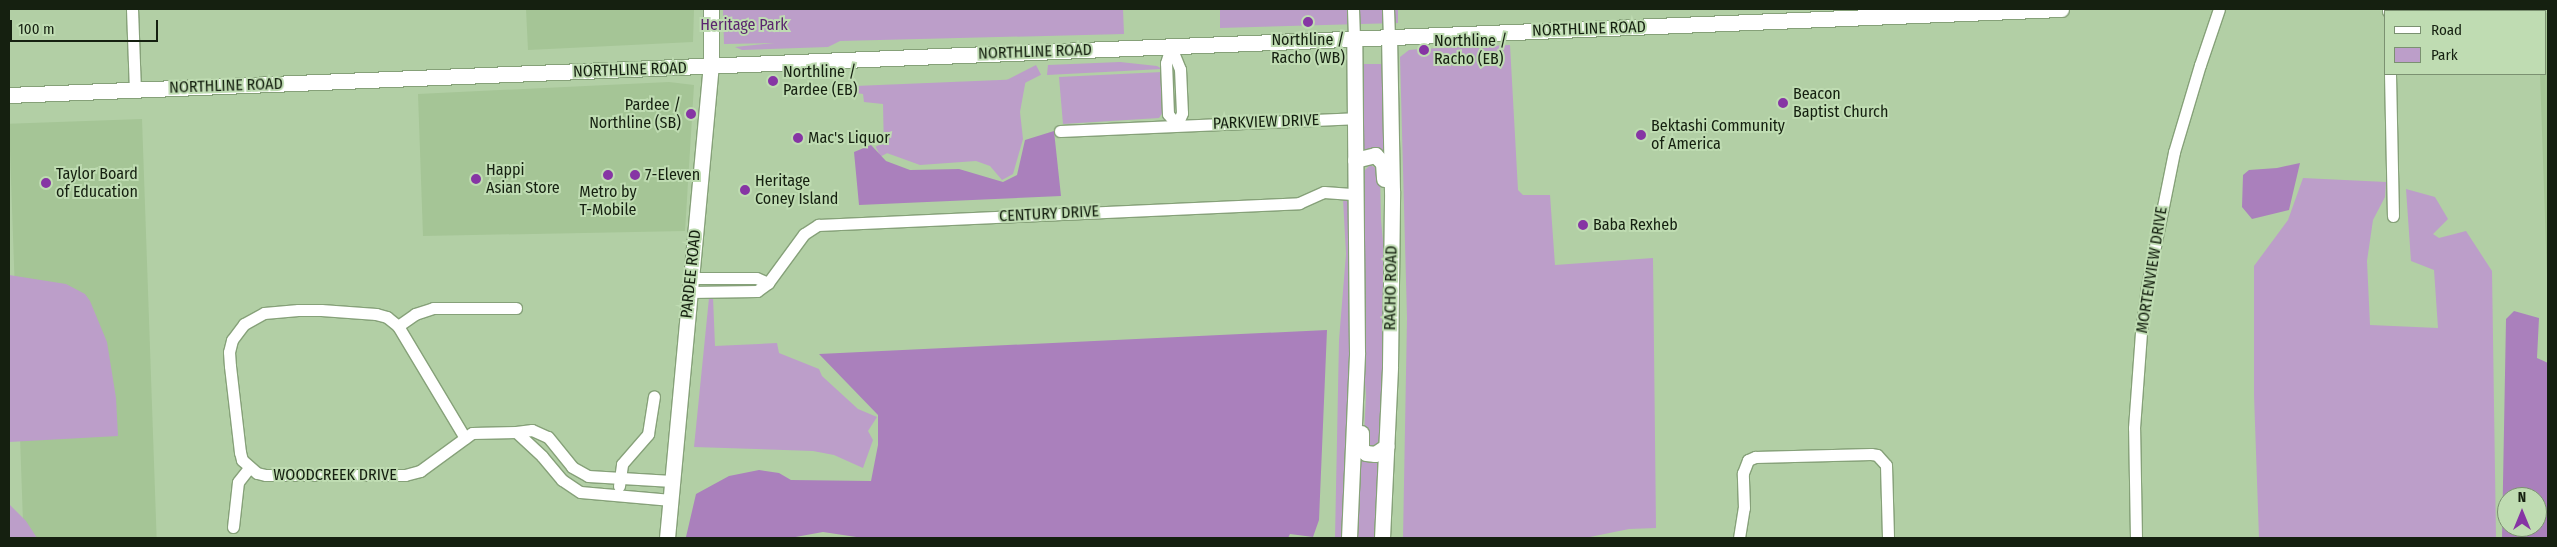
<!DOCTYPE html>
<html>
<head>
<meta charset="utf-8">
<style>
	body { margin:0 }
	#map { position:relative; width:2557px; height:547px; overflow:hidden; background:#b2cfa5; font-family:"Fira Sans Condensed",sans-serif }
	div>[style] { position:absolute }
	.built>* { inset:0; background:#a5c596; transform-origin:0 0 }
	.green>* { inset:0; background:#bc9ec9; transform-origin:0 0 }
	.forest>* { inset:0; background:#aa80bc }
	.roads { filter:drop-shadow(1px 0 #86a179) drop-shadow(-1px 0 #86a179) drop-shadow(0 1px #86a179) drop-shadow(0 -1px #86a179) }
	.street>* { height:11px; margin:-5.5px; padding:0 5.5px; transform-origin:5.5px; border-radius:5.5px; background:#fff }
	.secondary>* { height:15px; margin:-7.5px; padding:0 7.5px; transform-origin:7.5px; border-radius:7.5px; background:#fff }
	.dots>* { width:14px; height:14px; translate:-50% -50%; box-sizing:border-box; border:2px solid #bfdcb2; border-radius:50% }
	span { translate:-50% -50%; white-space:nowrap; text-align:center; line-height:1.15; -webkit-text-stroke:4px #bfdcb2; paint-order:stroke }
	.park-label { font-size:16px; color:#5b256f }
	.street-label { font-size:16px; color:#152010 }
	.poi-label { font-size:16px; color:#152010 }
	.left { translate:0 -50%; text-align:left }
	.right { translate:-100% -50%; text-align:right }
	.frame { position:absolute; inset:0; border:10px solid #152010; pointer-events:none }
	.legend { position:absolute; left:2384px; top:10px; width:162px; height:65px; box-sizing:border-box; background:#bfdcb2; border:1px solid #7b9171; margin:0; padding:6px 9px; list-style:none; font-size:15px; color:#152010 }
	.legend li { display:flex; align-items:center; gap:10px; height:25px }
	.legend b { width:25px; border:1px solid #7b9171 }
	.north { position:absolute; left:2497px; top:487px; width:50px; height:50px; box-sizing:border-box; background:#bfdcb2; border:1px solid #7b9171; border-radius:50%; rotate:0deg; font-size:14px; font-weight:700; line-height:20px; text-align:center; color:#152010 }
	.north::after { content:''; display:block; margin:auto; width:18px; height:22px; background:#8635a4; clip-path:polygon(50% 0,100% 100%,50% 72%,0 100%) }
	.scale { position:absolute; left:10px; top:20px; width:148px; height:22px; box-sizing:border-box; border:2px solid #152010; border-top:0; padding-left:6px; font-size:15px; line-height:18px; white-space:nowrap; color:#152010; -webkit-text-stroke:4px #bfdcb2; paint-order:stroke }
</style>
</head>
<body>
<div id="map">
	<div class="built">
		<div style="clip-path:polygon(526px 9px,694px 9px,693px 42px,528px 50px)"></div>
		<div style="clip-path:polygon(2546px 13px,2548px 13px,2548px 304px,2540px 74px,2546px 74px)"></div>
		<div style="clip-path:polygon(669px 82px,694px 85px,685px 231px,423px 236px,418px 94px)"></div>
		<div style="left:142px;top:119px;width:419px;height:133px;rotate:88deg"></div>
	</div>
	<div class="green">
		<div style="clip-path:polygon(723px 9px,1123px 9px,1124px 34px,840px 41px,828px 47px,742px 50px,735px 47px,775px 43px,724px 44px)"></div>
		<div style="clip-path:polygon(1220px 9px,1398px 9px,1398px 23px,1220px 28px)"></div>
		<div style="clip-path:polygon(1510px 45px,1518px 190px,1523px 195px,1550px 195px,1555px 265px,1653px 258px,1656px 528px,1629px 529px,1585px 538px,1403px 538px,1407px 318px,1400px 57px,1409px 50px,1419px 49px)"></div>
		<div style="clip-path:polygon(1120px 62px,1157px 66px,1162px 69px,1047px 75px,1048px 65px)"></div>
		<div style="clip-path:polygon(1362px 64px,1383px 64px,1385px 152px,1383px 153px,1362px 150px)"></div>
		<div style="left:1036px;top:65px;width:11px;height:180px;rotate:63deg"></div>
		<div style="clip-path:polygon(1162px 72px,1163px 112px,1159px 118px,1063px 124px,1059px 77px)"></div>
		<div style="clip-path:polygon(1026px 79px,1020px 112px,1023px 139px,1013px 174px,1002px 180px,990px 166px,976px 161px,920px 165px,884px 152px,883px 104px,864px 102px,863px 94px,856px 93px,855px 86px)"></div>
		<div style="clip-path:polygon(1370px 165px,1376px 168px,1380px 176px,1381px 220px,1386px 274px,1382px 435px,1375px 447px,1369px 446px,1364px 436px,1366px 395px,1362px 345px,1362px 179px,1364px 179px,1365px 170px)"></div>
		<div style="clip-path:polygon(2303px 178px,2386px 182px,2385px 197px,2373px 220px,2367px 261px,2370px 325px,2438px 328px,2434px 270px,2411px 261px,2406px 189px,2435px 197px,2448px 219px,2433px 234px,2439px 238px,2466px 231px,2492px 271px,2496px 538px,2259px 538px,2254px 395px,2254px 266px,2288px 220px)"></div>
		<div style="clip-path:polygon(1343px 199px,1348px 202px,1350px 346px,1343px 538px,1335px 538px,1339px 340px,1346px 254px)"></div>
		<div style="clip-path:polygon(9px 275px,66px 284px,85px 294px,90px 301px,107px 342px,116px 398px,118px 436px,9px 442px)"></div>
		<div style="clip-path:polygon(713px 297px,715px 346px,777px 343px,779px 353px,819px 369px,822px 376px,858px 409px,877px 417px,868px 431px,873px 440px,863px 468px,834px 455px,813px 451px,694px 447px,709px 298px)"></div>
		<div style="clip-path:polygon(1360px 459px,1370px 463px,1380px 462px,1378px 538px,1354px 538px,1358px 460px)"></div>
		<div style="clip-path:polygon(9px 504px,26px 521px,37px 538px,9px 538px)"></div>
	</div>
	<div class="forest">
		<div style="clip-path:polygon(1054px 131px,1061px 196px,859px 205px,854px 152px,871px 145px,886px 161px,910px 170px,959px 169px,1003px 182px,1017px 175px,1025px 140px)"></div>
		<div style="clip-path:polygon(2300px 163px,2289px 210px,2252px 219px,2242px 207px,2243px 175px,2249px 170px,2277px 168px)"></div>
		<div style="clip-path:polygon(evenodd,2514px 311px,2539px 318px,2537px 358px,2548px 363px,2548px 538px,2502px 538px,2506px 319px,2514px 311px,2507px 497px,2537px 497px,2537px 527px,2507px 527px,2507px 497px)"></div>
		<div style="clip-path:polygon(1327px 330px,1319px 520px,1313px 537px,1290px 534px,1288px 538px,863px 538px,823px 532px,790px 538px,686px 537px,696px 494px,729px 476px,759px 470px,779px 473px,791px 480px,871px 481px,878px 445px,878px 415px,819px 354px)"></div>
	</div>
	<div class="roads">
		<div class="street">
			<div style="left:132px;top:9px;width:81px;rotate:87.9deg"></div>
			<div style="left:1353px;top:9px;width:29px;rotate:88deg"></div>
			<div style="left:1388px;top:9px;width:28px;rotate:88deg"></div>
			<div style="left:2388px;top:9px;width:2px;rotate:90deg"></div>
			<div style="left:1171px;top:47px;width:24px;rotate:68deg"></div>
			<div style="left:1180px;top:69px;width:44px;rotate:87.4deg"></div>
			<div style="left:1182px;top:113px;width:13px;rotate:113deg"></div>
			<div style="left:1177px;top:125px;width:14px;rotate:-129deg"></div>
			<div style="left:1168px;top:114px;width:51px;rotate:-92.2deg"></div>
			<div style="left:1166px;top:63px;width:17px;rotate:-73deg"></div>
			<div style="left:2390px;top:74px;width:142px;rotate:88.8deg"></div>
			<div style="left:1060px;top:131px;width:295px;rotate:-2.5deg"></div>
			<div style="left:768px;top:283px;width:61px;rotate:-53.7deg"></div>
			<div style="left:804px;top:234px;width:17px;rotate:-33deg"></div>
			<div style="left:818px;top:225px;width:482px;rotate:-2.6deg"></div>
			<div style="left:1299px;top:203px;width:27px;rotate:-24deg"></div>
			<div style="left:1324px;top:192px;width:31px;rotate:4deg"></div>
			<div style="left:689px;top:292px;width:68px;rotate:-0.8deg"></div>
			<div style="left:757px;top:291px;width:14px;rotate:-36deg"></div>
			<div style="left:768px;top:283px;width:13px;rotate:-157deg"></div>
			<div style="left:756px;top:278px;width:65px;rotate:180deg"></div>
			<div style="left:398px;top:326px;width:21px;rotate:-35deg"></div>
			<div style="left:415px;top:314px;width:19px;rotate:-18deg"></div>
			<div style="left:433px;top:308px;width:83px"></div>
			<div style="left:465px;top:438px;width:131px;rotate:-120.9deg"></div>
			<div style="left:398px;top:326px;width:14px;rotate:-141deg"></div>
			<div style="left:387px;top:317px;width:11px;rotate:-165deg"></div>
			<div style="left:376px;top:314px;width:55px;rotate:-175.8deg"></div>
			<div style="left:321px;top:310px;width:23px;rotate:180deg"></div>
			<div style="left:298px;top:310px;width:34px;rotate:175deg"></div>
			<div style="left:264px;top:313px;width:23px;rotate:151deg"></div>
			<div style="left:244px;top:324px;width:20px;rotate:127deg"></div>
			<div style="left:232px;top:340px;width:12px;rotate:104deg"></div>
			<div style="left:229px;top:352px;width:14px;rotate:86deg"></div>
			<div style="left:230px;top:366px;width:87px;rotate:83.4deg"></div>
			<div style="left:240px;top:452px;width:8px;rotate:76deg"></div>
			<div style="left:242px;top:460px;width:20px;rotate:41deg"></div>
			<div style="left:257px;top:473px;width:9px;rotate:13deg"></div>
			<div style="left:266px;top:475px;width:139px"></div>
			<div style="left:405px;top:475px;width:16px;rotate:-15deg"></div>
			<div style="left:420px;top:471px;width:64px;rotate:-36.2deg"></div>
			<div style="left:472px;top:433px;width:44px;rotate:-1.3deg"></div>
			<div style="left:619px;top:486px;width:22px;rotate:-82deg"></div>
			<div style="left:622px;top:464px;width:40px;rotate:-49deg"></div>
			<div style="left:648px;top:434px;width:38px;rotate:-81deg"></div>
			<div style="left:671px;top:500px;width:91px;rotate:-175deg"></div>
			<div style="left:580px;top:492px;width:22px;rotate:-146deg"></div>
			<div style="left:562px;top:480px;width:31px;rotate:-130deg"></div>
			<div style="left:542px;top:456px;width:35px;rotate:-137deg"></div>
			<div style="left:516px;top:432px;width:16px;rotate:-7deg"></div>
			<div style="left:532px;top:430px;width:17px;rotate:24deg"></div>
			<div style="left:548px;top:437px;width:38px;rotate:51deg"></div>
			<div style="left:572px;top:467px;width:18px;rotate:29deg"></div>
			<div style="left:588px;top:476px;width:84px;rotate:3.4deg"></div>
			<div style="left:233px;top:527px;width:45px;rotate:-83.7deg"></div>
			<div style="left:238px;top:482px;width:18px;rotate:-52deg"></div>
			<div style="left:1739px;top:538px;width:30px;rotate:-81deg"></div>
			<div style="left:1744px;top:508px;width:35px;rotate:-92deg"></div>
			<div style="left:1743px;top:473px;width:14px;rotate:-69deg"></div>
			<div style="left:1748px;top:460px;width:8px;rotate:-23deg"></div>
			<div style="left:1755px;top:457px;width:116px;rotate:-1.5deg"></div>
			<div style="left:1871px;top:454px;width:6px;rotate:9deg"></div>
			<div style="left:1877px;top:455px;width:13px;rotate:48deg"></div>
			<div style="left:1886px;top:465px;width:73px;rotate:88.4deg"></div>
			<div style="left:2136px;top:538px;width:110px;rotate:-91deg"></div>
			<div style="left:2134px;top:428px;width:95px;rotate:-85.8deg"></div>
			<div style="left:2141px;top:333px;width:47px;rotate:-82.7deg"></div>
			<div style="left:2147px;top:286px;width:137px;rotate:-78.6deg"></div>
			<div style="left:2174px;top:152px;width:91px;rotate:-73.4deg"></div>
			<div style="left:2200px;top:65px;width:59px;rotate:-71.3deg"></div>
		</div>
		<div class="secondary">
			<div style="left:9px;top:95px;width:2054px;rotate:-2.4deg"></div>
			<div style="left:1355px;top:160px;width:21px;rotate:-14deg"></div>
			<div style="left:1375px;top:155px;width:11px;rotate:45deg"></div>
			<div style="left:1383px;top:163px;width:16px;rotate:86deg"></div>
			<div style="left:1361px;top:433px;width:16px;rotate:90deg"></div>
			<div style="left:1361px;top:449px;width:6px;rotate:39deg"></div>
			<div style="left:1366px;top:453px;width:9px;rotate:6deg"></div>
			<div style="left:1375px;top:454px;width:14px;rotate:-34deg"></div>
			<div style="left:667px;top:538px;width:474px;rotate:-84.7deg"></div>
			<div style="left:711px;top:66px;width:57px;rotate:-90deg"></div>
			<div style="left:1349px;top:538px;width:186px;rotate:-87.5deg"></div>
			<div style="left:1357px;top:352px;width:314px;rotate:-90.5deg"></div>
			<div style="left:1382px;top:538px;width:172px;rotate:-87.3deg"></div>
			<div style="left:1390px;top:366px;width:175px;rotate:-89.3deg"></div>
			<div style="left:1392px;top:191px;width:154px;rotate:-91.1deg"></div>
		</div>
	</div>
	<div class="dots">
		<div style="left:1308px;top:22px;background:#8635a4"></div>
		<div style="left:1424px;top:50px;background:#8635a4"></div>
		<div style="left:773px;top:81px;background:#8635a4"></div>
		<div style="left:1783px;top:103px;background:#8635a4"></div>
		<div style="left:691px;top:114px;background:#8635a4"></div>
		<div style="left:1641px;top:135px;background:#8635a4"></div>
		<div style="left:798px;top:138px;background:#8635a4"></div>
		<div style="left:608px;top:175px;background:#8635a4"></div>
		<div style="left:635px;top:175px;background:#8635a4"></div>
		<div style="left:476px;top:179px;background:#8635a4"></div>
		<div style="left:46px;top:183px;background:#8635a4"></div>
		<div style="left:745px;top:190px;background:#8635a4"></div>
		<div style="left:1583px;top:225px;background:#8635a4"></div>
	</div>
	<div class="park-label">
		<span style="left:744px;top:25px">Heritage Park</span>
	</div>
	<div class="street-label">
		<span style="left:1589px;top:29px;rotate:-2deg">NORTHLINE ROAD</span>
		<span style="left:1035px;top:52px;rotate:-2deg">NORTHLINE ROAD</span>
		<span style="left:630px;top:70px;rotate:-2deg">NORTHLINE ROAD</span>
		<span style="left:226px;top:86px;rotate:-2deg">NORTHLINE ROAD</span>
		<span style="left:1266px;top:122px;rotate:-2deg">PARKVIEW DRIVE</span>
		<span style="left:1049px;top:214px;rotate:-3deg">CENTURY DRIVE</span>
		<span style="left:2152px;top:270px;rotate:-81deg">MORTENVIEW DRIVE</span>
		<span style="left:691px;top:274px;rotate:-84deg">PARDEE ROAD</span>
		<span style="left:1391px;top:288px;rotate:-89deg">RACHO ROAD</span>
		<span style="left:335px;top:475px">WOODCREEK DRIVE</span>
	</div>
	<div class="poi-label">
		<span style="left:1308px;top:49px">Northline /<br>Racho (WB)</span>
		<span class="left" style="left:1434px;top:50px">Northline /<br>Racho (EB)</span>
		<span class="left" style="left:783px;top:81px">Northline /<br>Pardee (EB)</span>
		<span class="left" style="left:1793px;top:103px">Beacon<br>Baptist Church</span>
		<span class="right" style="left:681px;top:114px">Pardee /<br>Northline (SB)</span>
		<span class="left" style="left:1651px;top:135px">Bektashi Community<br>of America</span>
		<span class="left" style="left:808px;top:138px">Mac's Liquor</span>
		<span class="left" style="left:486px;top:179px">Happi<br>Asian Store</span>
		<span class="left" style="left:56px;top:183px">Taylor Board<br>of Education</span>
		<span class="left" style="left:645px;top:175px">7-Eleven</span>
		<span class="left" style="left:755px;top:190px">Heritage<br>Coney Island</span>
		<span style="left:608px;top:201px">Metro by<br>T-Mobile</span>
		<span class="left" style="left:1593px;top:225px">Baba Rexheb</span>
	</div>
	<div class="frame"></div>
	<ul class="legend">
	<li><b style="height:6px;background:#fff"></b>Road</li>
	<li><b style="height:14px;background:#bc9ec9"></b>Park</li>
	</ul>
	<div class="north">N</div>
	<div class="scale">100 m</div>
</div>
</body>
</html>
